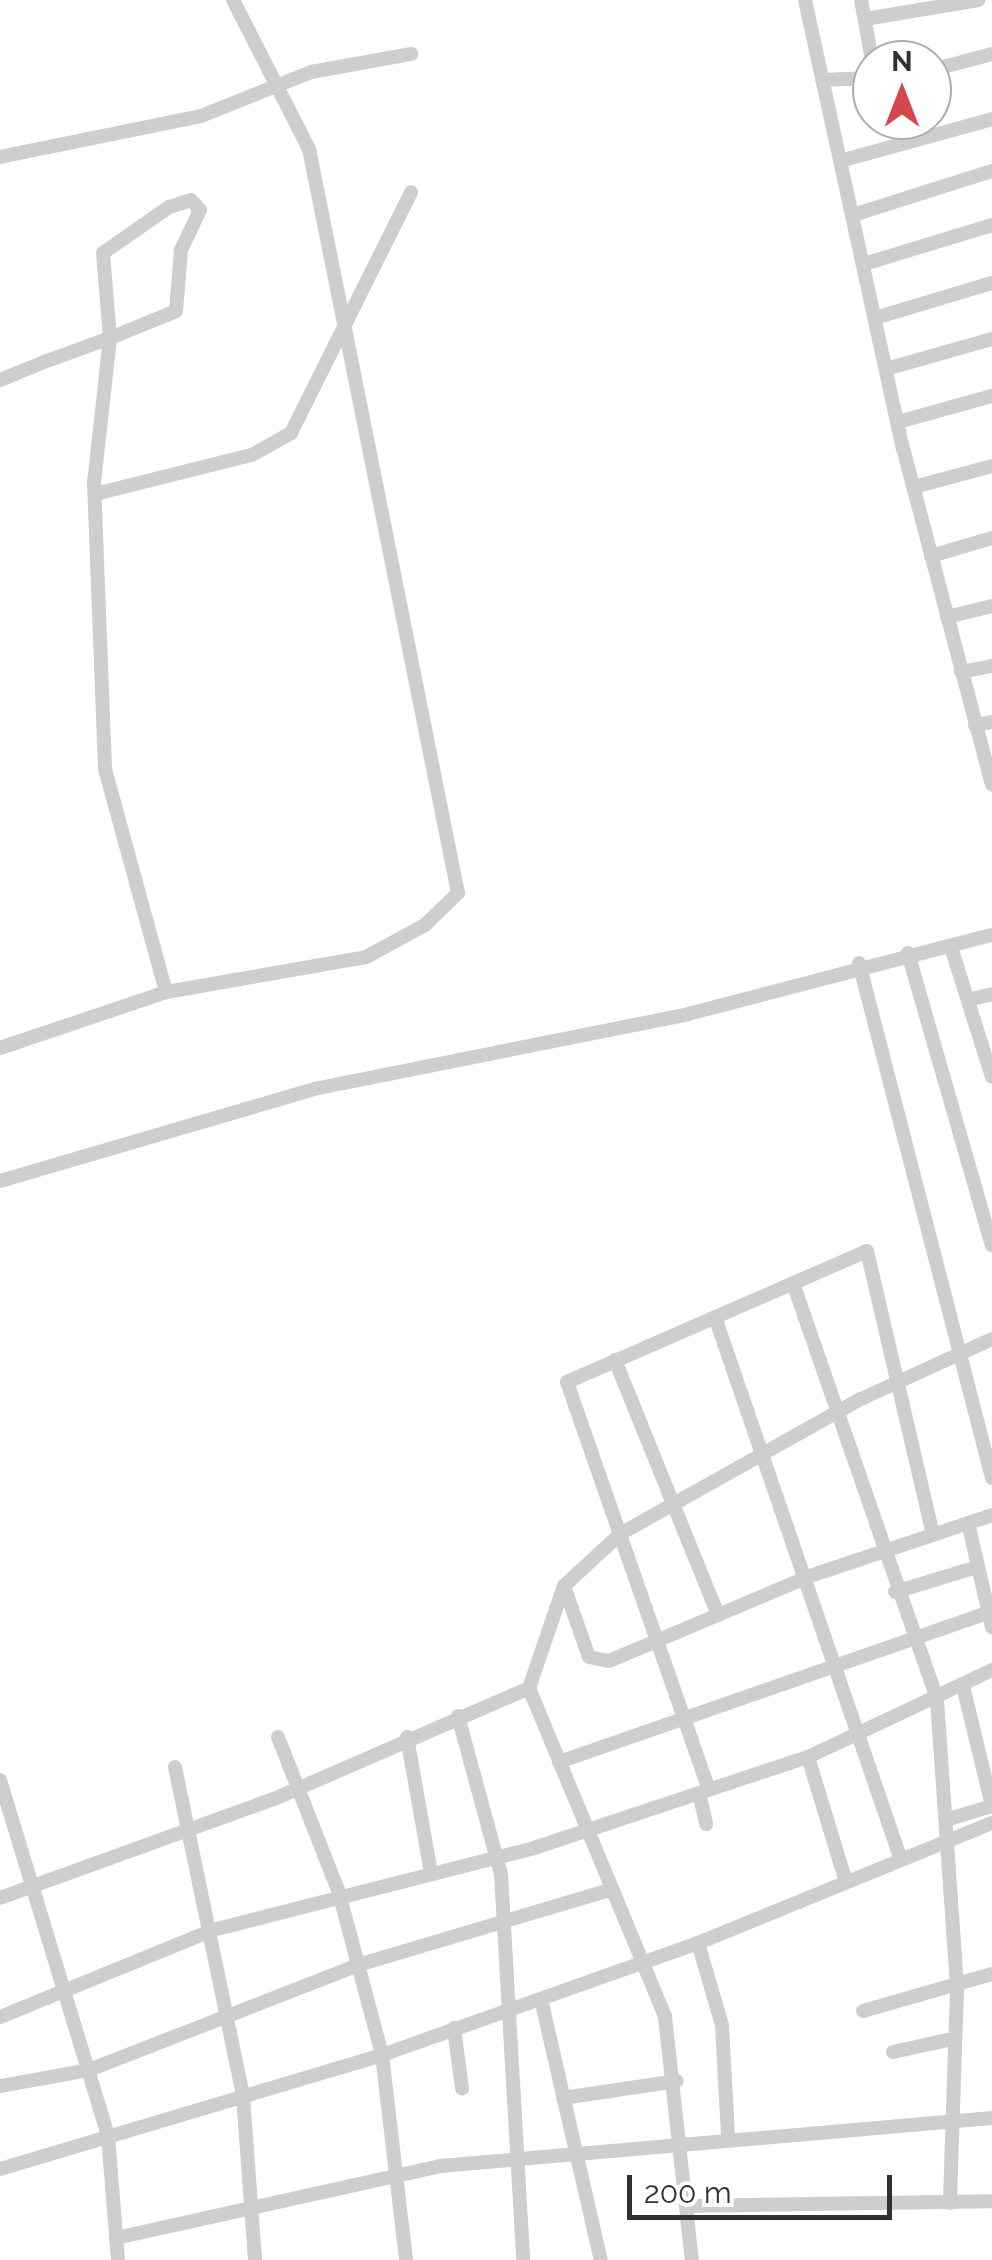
<!DOCTYPE html>
<html>
<head>
<meta charset="utf-8">
<style>
	body { margin:0 }
	#map { position:relative; width:992px; height:2260px; overflow:hidden; background:#fff; font-family:Raleway,sans-serif }
	div>[style] { position:absolute }
	.minor>* { height:14px; margin:-7px; padding:0 7px; transform-origin:7px; border-radius:7px; background:#cecece }
	span { translate:-50% -50%; white-space:nowrap; text-align:center; line-height:1.15; -webkit-text-stroke:10px #fff; paint-order:stroke }
	.north { position:absolute; left:852px; top:40px; width:100px; height:100px; box-sizing:border-box; background:#fff; border:2px solid #adadad; border-radius:50%; rotate:0deg; font-size:28px; font-weight:700; line-height:40px; text-align:center; color:#313131 }
	.north::after { content:''; display:block; margin:auto; width:35px; height:45px; background:#d3474d; clip-path:polygon(50% 0,100% 100%,50% 72%,0 100%) }
	.scale { position:absolute; left:627px; top:2175px; width:265px; height:45px; box-sizing:border-box; border:5px solid #313131; border-top:0; padding-left:12px; font-size:30px; line-height:35px; white-space:nowrap; color:#313131; -webkit-text-stroke:8px #fff; paint-order:stroke }
</style>
</head>
<body>
<div id="map">
	<div class="minor">
		<div style="left:805px;top:0;width:459px;rotate:77.7deg"></div>
		<div style="left:903px;top:448px;width:348px;rotate:75.2deg"></div>
		<div style="left:861px;top:0;width:61px;rotate:79.6deg"></div>
		<div style="left:865px;top:19px;width:115px;rotate:-9.5deg"></div>
		<div style="left:932px;top:70px;width:62px;rotate:-14.9deg"></div>
		<div style="left:822px;top:80px;width:50px;rotate:-2.3deg"></div>
		<div style="left:0;top:157px;width:205px;rotate:-11.5deg"></div>
		<div style="left:201px;top:116px;width:118px;rotate:-21.8deg"></div>
		<div style="left:311px;top:72px;width:102px;rotate:-10.2deg"></div>
		<div style="left:840px;top:161px;width:158px;rotate:-15.4deg"></div>
		<div style="left:853px;top:215px;width:146px;rotate:-17.6deg"></div>
		<div style="left:864px;top:264px;width:134px;rotate:-16.9deg"></div>
		<div style="left:875px;top:318px;width:122px;rotate:-16.7deg"></div>
		<div style="left:886px;top:369px;width:110px;rotate:-15.8deg"></div>
		<div style="left:0;top:380px;width:48px;rotate:-22.2deg"></div>
		<div style="left:44px;top:362px;width:70px;rotate:-20deg"></div>
		<div style="left:110px;top:338px;width:71px;rotate:-22.2deg"></div>
		<div style="left:176px;top:311px;width:61px;rotate:-85.3deg"></div>
		<div style="left:181px;top:250px;width:44px;rotate:-64.6deg"></div>
		<div style="left:200px;top:210px;width:13px;rotate:-132deg"></div>
		<div style="left:191px;top:200px;width:23px;rotate:162deg"></div>
		<div style="left:169px;top:207px;width:80px;rotate:145.1deg"></div>
		<div style="left:103px;top:253px;width:85px;rotate:85.3deg"></div>
		<div style="left:110px;top:338px;width:145px;rotate:96.3deg"></div>
		<div style="left:94px;top:482px;width:287px;rotate:87.8deg"></div>
		<div style="left:105px;top:769px;width:231px;rotate:74.7deg"></div>
		<div style="left:898px;top:422px;width:98px;rotate:-15.5deg"></div>
		<div style="left:914px;top:487px;width:81px;rotate:-15.1deg"></div>
		<div style="left:95px;top:494px;width:162px;rotate:-14deg"></div>
		<div style="left:252px;top:455px;width:45px;rotate:-29.4deg"></div>
		<div style="left:291px;top:433px;width:269px;rotate:-63.5deg"></div>
		<div style="left:931px;top:556px;width:64px;rotate:-16.4deg"></div>
		<div style="left:947px;top:617px;width:46px;rotate:-13.7deg"></div>
		<div style="left:961px;top:672px;width:32px;rotate:-11deg"></div>
		<div style="left:975px;top:725px;width:17px;rotate:-10deg"></div>
		<div style="left:951px;top:947px;width:136px;rotate:72.5deg"></div>
		<div style="left:908px;top:953px;width:304px;rotate:74deg"></div>
		<div style="left:859px;top:963px;width:532px;rotate:75.52deg"></div>
		<div style="left:968px;top:1000px;width:25px;rotate:-14deg"></div>
		<div style="left:0;top:1048px;width:175px;rotate:-18.6deg"></div>
		<div style="left:166px;top:992px;width:203px;rotate:-9.9deg"></div>
		<div style="left:366px;top:957px;width:67px;rotate:-28.5deg"></div>
		<div style="left:425px;top:925px;width:46px;rotate:-44.1deg"></div>
		<div style="left:458px;top:893px;width:759px;rotate:-101.32deg"></div>
		<div style="left:309px;top:149px;width:167px;rotate:-117deg"></div>
		<div style="left:0;top:1181px;width:332px;rotate:-16.3deg"></div>
		<div style="left:319px;top:1088px;width:376px;rotate:-11.3deg"></div>
		<div style="left:688px;top:1014px;width:314px;rotate:-14.6deg"></div>
		<div style="left:793px;top:1283px;width:441px;rotate:70.9deg"></div>
		<div style="left:937px;top:1700px;width:290px;rotate:86deg"></div>
		<div style="left:957px;top:1989px;width:214px;rotate:91.9deg"></div>
		<div style="left:715px;top:1317px;width:574px;rotate:71.09deg"></div>
		<div style="left:615px;top:1360px;width:275px;rotate:68deg"></div>
		<div style="left:968px;top:1523px;width:107px;rotate:77deg"></div>
		<div style="left:564px;top:1586px;width:75px;rotate:70.6deg"></div>
		<div style="left:589px;top:1657px;width:20px;rotate:11deg"></div>
		<div style="left:609px;top:1661px;width:218px;rotate:-22.9deg"></div>
		<div style="left:810px;top:1576px;width:192px;rotate:-18.5deg"></div>
		<div style="left:895px;top:1592px;width:86px;rotate:-17deg"></div>
		<div style="left:529px;top:1688px;width:108px;rotate:-71.1deg"></div>
		<div style="left:564px;top:1586px;width:76px;rotate:-42.9deg"></div>
		<div style="left:620px;top:1534px;width:276px;rotate:-29.3deg"></div>
		<div style="left:861px;top:1399px;width:144px;rotate:-24.6deg"></div>
		<div style="left:458px;top:1716px;width:164px;rotate:74.8deg"></div>
		<div style="left:501px;top:1874px;width:387px;rotate:86.7deg"></div>
		<div style="left:278px;top:1737px;width:168px;rotate:68.6deg"></div>
		<div style="left:339px;top:1893px;width:168px;rotate:75.1deg"></div>
		<div style="left:382px;top:2055px;width:206px;rotate:83.3deg"></div>
		<div style="left:407px;top:1737px;width:138px;rotate:80deg"></div>
		<div style="left:808px;top:1757px;width:131px;rotate:73.1deg"></div>
		<div style="left:559px;top:1762px;width:459px;rotate:-19.2deg"></div>
		<div style="left:175px;top:1767px;width:336px;rotate:78.3deg"></div>
		<div style="left:243px;top:2096px;width:164px;rotate:85.8deg"></div>
		<div style="left:0;top:1780px;width:372px;rotate:73.1deg"></div>
		<div style="left:108px;top:2136px;width:124px;rotate:85.4deg"></div>
		<div style="left:709px;top:1790px;width:432px;rotate:-109.2deg"></div>
		<div style="left:567px;top:1382px;width:327px;rotate:-23.6deg"></div>
		<div style="left:867px;top:1251px;width:291px;rotate:76.9deg"></div>
		<div style="left:699px;top:1793px;width:32px;rotate:77deg"></div>
		<div style="left:949px;top:1819px;width:45px;rotate:-16.8deg"></div>
		<div style="left:992px;top:1806px;width:123px;rotate:-103.6deg"></div>
		<div style="left:0;top:1898px;width:291px;rotate:-19.9deg"></div>
		<div style="left:274px;top:1799px;width:278px;rotate:-23.5deg"></div>
		<div style="left:529px;top:1688px;width:356px;rotate:67.5deg"></div>
		<div style="left:665px;top:2017px;width:244px;rotate:83.7deg"></div>
		<div style="left:698px;top:1943px;width:318px;rotate:-22.2deg"></div>
		<div style="left:541px;top:1999px;width:268px;rotate:77.1deg"></div>
		<div style="left:863px;top:2011px;width:134px;rotate:-16deg"></div>
		<div style="left:0;top:2017px;width:230px;rotate:-22.2deg"></div>
		<div style="left:213px;top:1930px;width:331px;rotate:-14.3deg"></div>
		<div style="left:534px;top:1848px;width:289px;rotate:-18.4deg"></div>
		<div style="left:808px;top:1757px;width:204px;rotate:-25.3deg"></div>
		<div style="left:454px;top:2028px;width:61px;rotate:82.4deg"></div>
		<div style="left:893px;top:2052px;width:60px;rotate:-12.4deg"></div>
		<div style="left:0;top:2086px;width:90px;rotate:-10.2deg"></div>
		<div style="left:89px;top:2070px;width:289px;rotate:-21.3deg"></div>
		<div style="left:358px;top:1965px;width:260px;rotate:-16.6deg"></div>
		<div style="left:563px;top:2098px;width:115px;rotate:-8.5deg"></div>
		<div style="left:0;top:2169px;width:399px;rotate:-16.6deg"></div>
		<div style="left:382px;top:2055px;width:335px;rotate:-19.5deg"></div>
		<div style="left:698px;top:1943px;width:85px;rotate:73.7deg"></div>
		<div style="left:722px;top:2025px;width:111px;rotate:86.9deg"></div>
		<div style="left:687px;top:2206px;width:305px;rotate:-0.9deg"></div>
		<div style="left:116px;top:2238px;width:332px;rotate:-12.5deg"></div>
		<div style="left:440px;top:2166px;width:554px;rotate:-4.97deg"></div>
	</div>
	<div class="north">N</div>
	<div class="scale">200 m</div>
</div>
</body>
</html>
